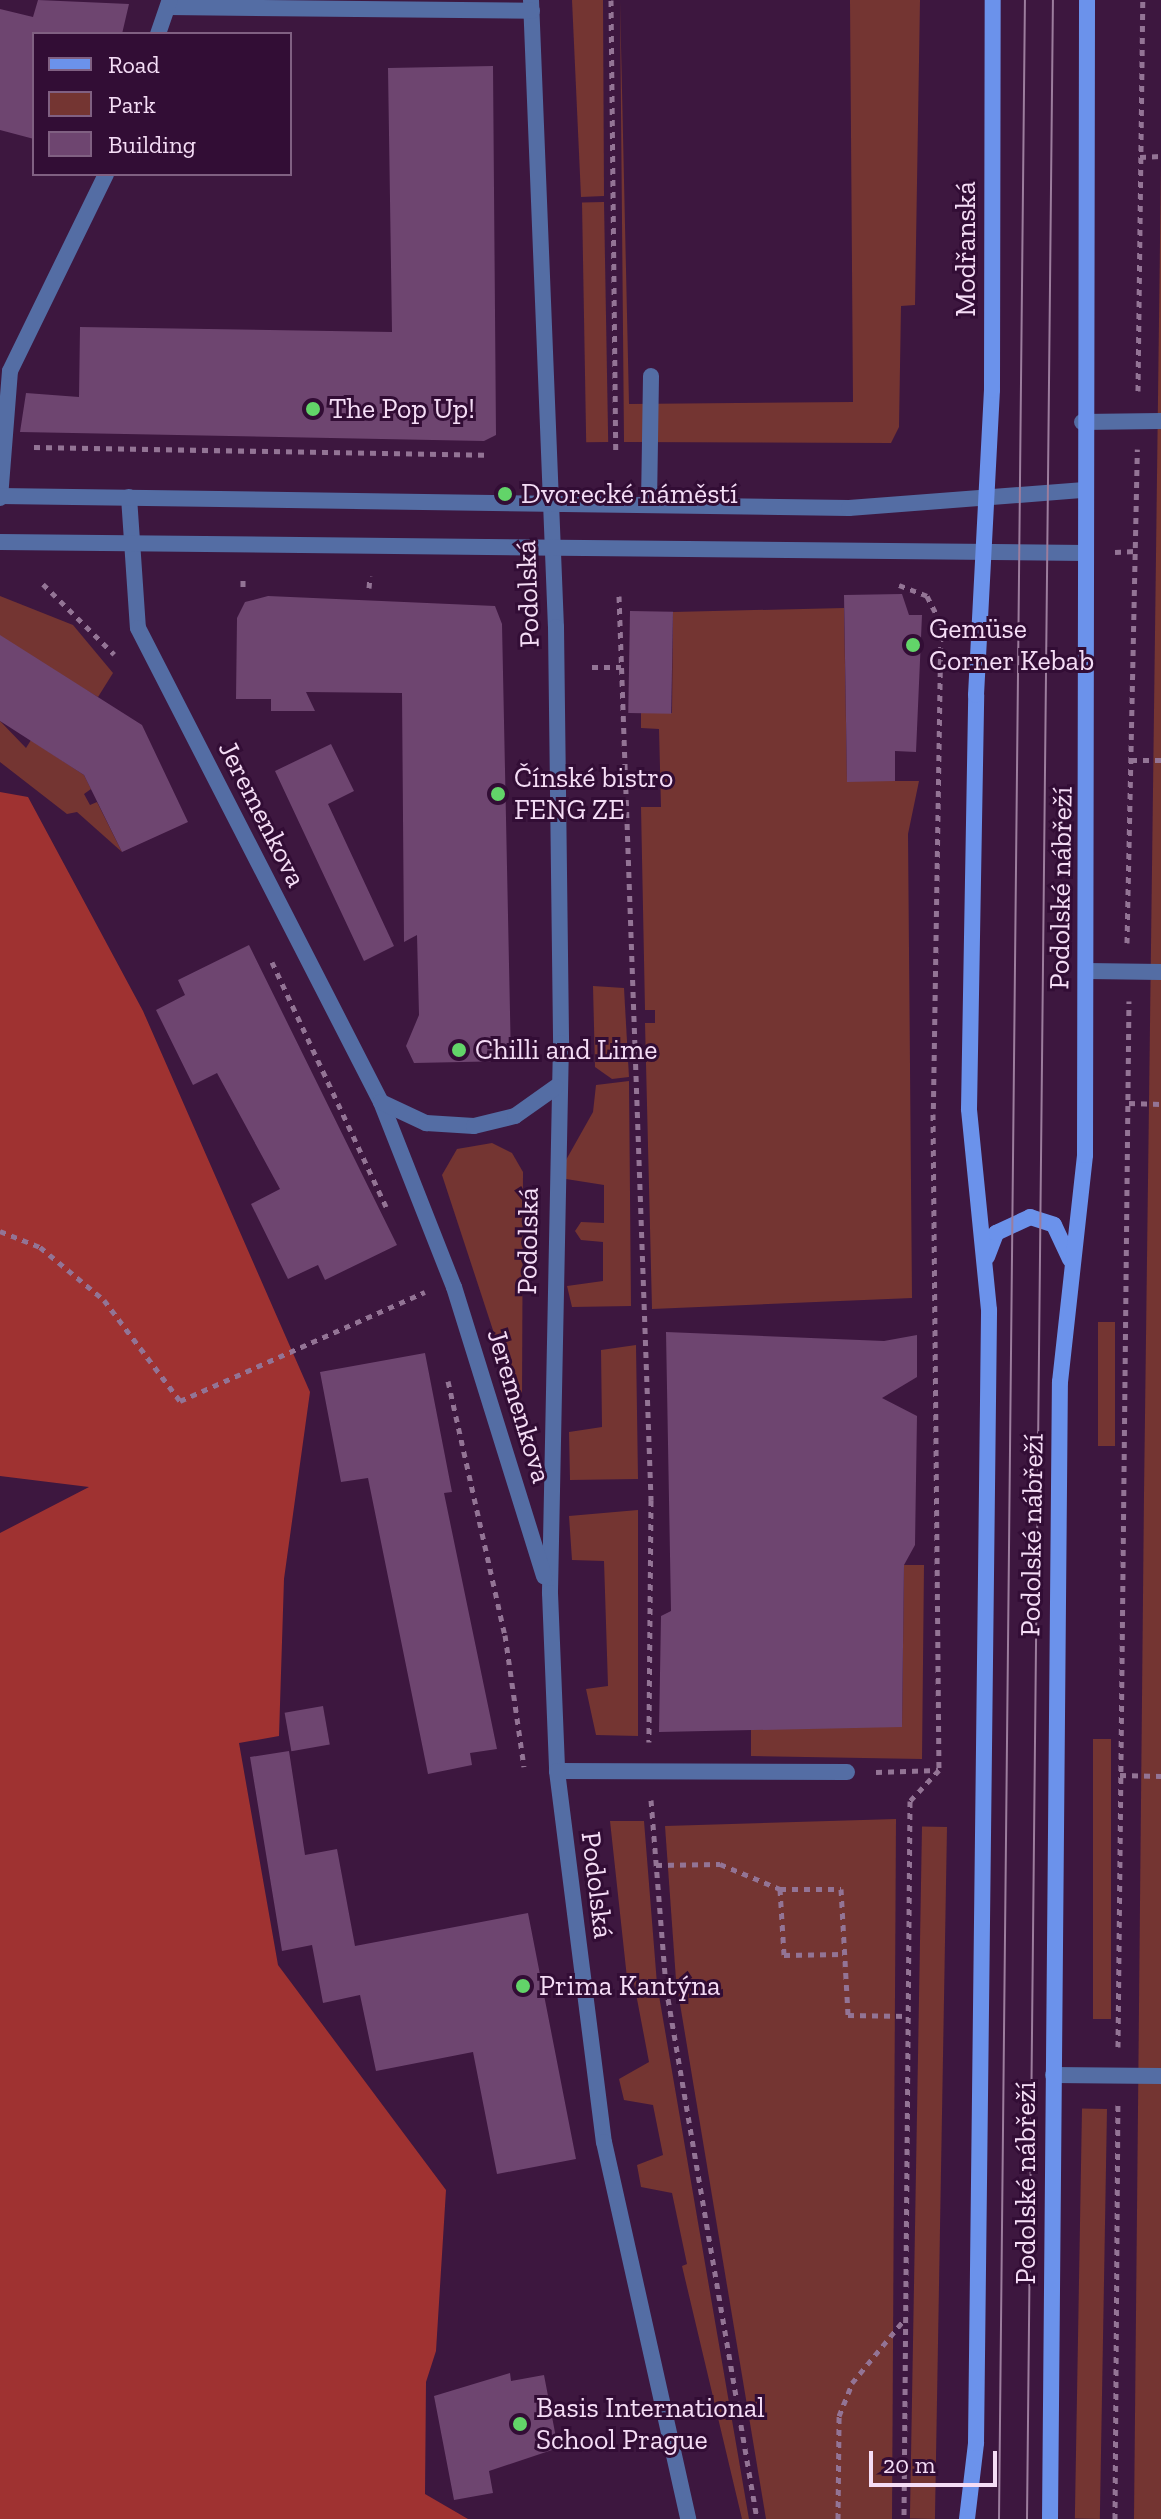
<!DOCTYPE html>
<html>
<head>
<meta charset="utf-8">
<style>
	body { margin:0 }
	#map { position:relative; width:1161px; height:2519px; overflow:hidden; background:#3d173f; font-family:"Zilla Slab",serif }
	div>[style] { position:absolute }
	.green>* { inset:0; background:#743532; transform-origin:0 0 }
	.forest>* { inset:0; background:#9f3231 }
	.building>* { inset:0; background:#6e4570; transform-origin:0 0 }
	.path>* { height:5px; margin-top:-2.5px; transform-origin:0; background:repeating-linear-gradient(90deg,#937495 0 6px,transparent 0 12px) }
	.service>* { height:16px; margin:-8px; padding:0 8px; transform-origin:8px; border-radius:8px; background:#546da4 }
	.minor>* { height:16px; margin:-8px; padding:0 8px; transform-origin:8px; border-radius:8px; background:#546da4 }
	.tertiary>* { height:16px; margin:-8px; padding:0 8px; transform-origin:8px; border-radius:8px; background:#546da4 }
	.secondary>* { height:16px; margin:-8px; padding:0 8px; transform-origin:8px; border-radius:8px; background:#6b92eb }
	.tram>* { height:2px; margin:-1px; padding:0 1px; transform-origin:1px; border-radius:1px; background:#9c7d9d }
	.dots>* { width:22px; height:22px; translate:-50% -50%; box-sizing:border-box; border:4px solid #320d35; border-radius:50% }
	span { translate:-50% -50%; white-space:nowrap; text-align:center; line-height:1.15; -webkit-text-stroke:6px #320d35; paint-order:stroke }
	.street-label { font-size:28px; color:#f5ddf6 }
	.poi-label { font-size:28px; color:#f5ddf6 }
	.left { translate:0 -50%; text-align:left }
	.legend { position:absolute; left:32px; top:32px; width:260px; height:144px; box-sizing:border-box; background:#320d35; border:2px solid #806082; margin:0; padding:10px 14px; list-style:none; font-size:24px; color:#f5ddf6 }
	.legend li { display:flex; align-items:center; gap:16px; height:40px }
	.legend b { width:40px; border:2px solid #806082 }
	.scale { position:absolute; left:869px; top:2451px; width:128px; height:36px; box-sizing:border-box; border:4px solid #f5ddf6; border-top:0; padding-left:10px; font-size:24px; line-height:28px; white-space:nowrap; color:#f5ddf6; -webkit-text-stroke:6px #320d35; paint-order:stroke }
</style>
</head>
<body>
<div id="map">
	<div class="green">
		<div style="clip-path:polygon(572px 0,603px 0,604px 196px,581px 197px)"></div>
		<div style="clip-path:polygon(620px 0,629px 404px,853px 402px,850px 0,920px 0,915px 305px,901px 306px,899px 427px,891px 443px,624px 442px)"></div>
		<div style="clip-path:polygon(1161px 164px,1161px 2519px,1134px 2519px,1144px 1494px)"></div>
		<div style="left:604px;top:202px;width:240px;height:22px;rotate:89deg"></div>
		<div style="clip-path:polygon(0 596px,73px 625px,113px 673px,98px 697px,0 640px)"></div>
		<div style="clip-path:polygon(844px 608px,847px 781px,919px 781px,908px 834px,912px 1298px,652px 1309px,645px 1023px,655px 1023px,655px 1010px,645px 1010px,641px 807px,661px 807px,659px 729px,641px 728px,641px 713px,672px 713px,673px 612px)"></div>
		<div style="clip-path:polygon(0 721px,26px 748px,31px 740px,84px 775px,91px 789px,84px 794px,90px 805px,97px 802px,122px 852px,77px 812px,67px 814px,0 762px)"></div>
		<div style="clip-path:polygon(593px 986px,624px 988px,629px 1077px,612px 1079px,595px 1067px)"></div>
		<div style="clip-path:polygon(629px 1081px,631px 1306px,572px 1307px,567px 1286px,603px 1281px,603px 1242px,581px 1240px,575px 1231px,581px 1222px,604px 1223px,604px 1185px,566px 1179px,566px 1160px,593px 1112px,596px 1085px)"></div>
		<div style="clip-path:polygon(492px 1143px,512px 1153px,523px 1172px,522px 1396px,512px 1388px,442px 1175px,457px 1149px)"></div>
		<div style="left:1098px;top:1322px;width:17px;height:124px"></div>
		<div style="clip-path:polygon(636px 1345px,638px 1479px,570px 1480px,569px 1432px,602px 1427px,601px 1350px)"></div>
		<div style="clip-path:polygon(638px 1510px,638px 1736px,596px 1735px,586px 1689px,608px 1686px,604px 1561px,572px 1560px,569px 1516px)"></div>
		<div style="clip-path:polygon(904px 1565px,924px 1565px,922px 1759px,751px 1756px,751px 1726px,902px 1727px)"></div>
		<div style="left:1093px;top:1739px;width:18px;height:280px"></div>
		<div style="clip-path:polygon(896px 1819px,892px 2519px,766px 2519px,676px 1980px,665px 1826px)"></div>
		<div style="clip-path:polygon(610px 1821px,644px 1821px,657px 1984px,749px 2519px,742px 2519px,682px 2266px,687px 2264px,672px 2193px,641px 2187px,637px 2165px,663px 2155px,653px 2105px,624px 2100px,619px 2079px,649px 2062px,633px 1978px,627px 1978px)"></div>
		<div style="left:947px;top:1827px;width:692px;height:25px;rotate:91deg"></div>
		<div style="left:1107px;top:2109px;width:410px;height:25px;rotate:91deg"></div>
	</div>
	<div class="forest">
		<div style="clip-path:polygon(0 792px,28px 797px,143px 1011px,310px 1392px,284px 1579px,279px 1736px,239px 1743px,278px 1965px,446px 2190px,436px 2351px,426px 2382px,425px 2494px,468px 2519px,0 2519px,0 1533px,89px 1487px,0 1476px)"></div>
	</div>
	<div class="building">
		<div style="clip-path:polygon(38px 0,129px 4px,122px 34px,34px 34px,34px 139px,0 130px,0 9px,33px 17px)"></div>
		<div style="clip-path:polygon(493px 66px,496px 435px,484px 441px,20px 432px,26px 393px,79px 397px,80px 327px,392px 332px,388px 68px)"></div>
		<div style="clip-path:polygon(902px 594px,909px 615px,922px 615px,916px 752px,895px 751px,895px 781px,847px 782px,844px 595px)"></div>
		<div style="clip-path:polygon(268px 596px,495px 606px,502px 624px,511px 1061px,414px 1063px,406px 1046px,419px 1015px,417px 935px,404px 942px,402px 693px,306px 692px,315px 711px,271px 711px,271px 699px,236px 699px,237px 618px,245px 602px)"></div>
		<div style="left:630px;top:611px;width:43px;height:102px;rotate:1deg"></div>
		<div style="clip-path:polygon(0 635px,142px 725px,188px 822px,122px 852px,84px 775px,0 721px)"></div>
		<div style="clip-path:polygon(331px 744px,354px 791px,328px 804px,394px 946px,364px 961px,275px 771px)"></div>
		<div style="clip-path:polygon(249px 945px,397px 1245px,325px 1280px,318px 1265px,288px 1279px,251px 1204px,280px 1189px,217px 1073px,193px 1085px,156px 1010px,185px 995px,178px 980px)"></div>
		<div style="clip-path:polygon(666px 1332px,884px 1341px,917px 1335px,917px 1377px,882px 1398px,917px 1416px,915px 1545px,904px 1565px,902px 1727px,659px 1732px,661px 1616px,671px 1611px)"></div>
		<div style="clip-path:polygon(425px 1353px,452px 1492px,444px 1493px,497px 1749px,470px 1753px,472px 1765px,428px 1774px,368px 1478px,341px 1482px,320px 1372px)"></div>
		<div style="left:323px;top:1706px;width:39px;height:39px;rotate:80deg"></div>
		<div style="clip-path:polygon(289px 1751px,305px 1855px,337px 1849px,355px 1946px,528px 1913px,576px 2159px,497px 2174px,473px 2052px,376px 2071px,360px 1995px,323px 2003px,312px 1945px,282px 1951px,250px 1757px)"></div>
		<div style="clip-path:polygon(510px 2373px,511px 2381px,544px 2375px,558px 2448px,489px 2471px,493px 2493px,454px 2500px,434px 2396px)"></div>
	</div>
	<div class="path">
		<div style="left:611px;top:0;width:451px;rotate:89.4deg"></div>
		<div style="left:1140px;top:157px;width:21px;rotate:-3deg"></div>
		<div style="left:1138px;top:391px;width:391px;rotate:-89.3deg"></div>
		<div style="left:34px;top:447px;width:451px;rotate:1deg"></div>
		<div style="left:1115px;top:552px;width:21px;rotate:-3deg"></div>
		<div style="left:43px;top:584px;width:100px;rotate:44.6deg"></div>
		<div style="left:899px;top:585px;width:30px;rotate:21deg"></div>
		<div style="left:927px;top:596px;width:30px;rotate:63deg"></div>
		<div style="left:941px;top:623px;width:491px;rotate:90.9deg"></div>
		<div style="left:933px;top:1114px;width:656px;rotate:89.48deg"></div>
		<div style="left:939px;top:1770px;width:42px;rotate:133.1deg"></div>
		<div style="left:910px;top:1801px;width:718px;rotate:90.48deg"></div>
		<div style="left:243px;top:587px;width:12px;rotate:-90deg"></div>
		<div style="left:369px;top:588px;width:12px;rotate:-85deg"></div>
		<div style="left:619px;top:596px;width:905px;rotate:87.97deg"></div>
		<div style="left:651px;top:1500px;width:242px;rotate:90.5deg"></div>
		<div style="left:592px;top:667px;width:29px"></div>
		<div style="left:1131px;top:760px;width:30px"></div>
		<div style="left:597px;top:815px;width:27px"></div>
		<div style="left:1127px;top:943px;width:494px;rotate:-88.8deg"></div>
		<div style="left:272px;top:962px;width:270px;rotate:65deg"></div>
		<div style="left:1129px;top:1103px;width:32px;rotate:2deg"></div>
		<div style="left:0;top:1231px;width:43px;rotate:21.8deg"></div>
		<div style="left:40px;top:1247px;width:83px;rotate:39.6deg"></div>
		<div style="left:104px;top:1300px;width:126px;rotate:53deg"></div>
		<div style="left:180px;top:1401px;width:268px;rotate:-24deg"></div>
		<div style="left:448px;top:1381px;width:260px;rotate:77.4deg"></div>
		<div style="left:505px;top:1635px;width:133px;rotate:81.8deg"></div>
		<div style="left:876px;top:1772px;width:62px;rotate:-1.8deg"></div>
		<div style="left:1120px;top:1775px;width:41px;rotate:1.4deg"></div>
		<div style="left:651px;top:1800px;width:188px;rotate:85.4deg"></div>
		<div style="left:666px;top:1987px;width:540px;rotate:80.29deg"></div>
		<div style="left:656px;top:1865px;width:64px;rotate:-0.9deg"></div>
		<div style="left:720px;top:1864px;width:65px;rotate:22.6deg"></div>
		<div style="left:780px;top:1889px;width:61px"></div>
		<div style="left:841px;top:1889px;width:126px;rotate:86.8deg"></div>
		<div style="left:848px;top:2015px;width:60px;rotate:1deg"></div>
		<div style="left:780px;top:1889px;width:66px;rotate:86.5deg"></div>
		<div style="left:784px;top:1955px;width:59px;rotate:-1deg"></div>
		<div style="left:1118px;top:2047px;width:1046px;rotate:-89.4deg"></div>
		<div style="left:838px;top:2519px;width:103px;rotate:-89.4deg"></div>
		<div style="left:839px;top:2416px;width:35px;rotate:-68deg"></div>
		<div style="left:852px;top:2383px;width:82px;rotate:-50.5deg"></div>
		<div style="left:1115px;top:2519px;width:414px;rotate:-89.6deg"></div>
	</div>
	<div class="service">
		<div style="left:1082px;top:422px;width:79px;rotate:-0.7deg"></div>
		<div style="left:649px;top:504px;width:128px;rotate:-89.1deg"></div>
		<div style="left:1087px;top:971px;width:74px;rotate:0.8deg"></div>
		<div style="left:557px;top:1771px;width:290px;rotate:0.2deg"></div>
		<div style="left:1053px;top:2075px;width:108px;rotate:0.5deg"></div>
	</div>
	<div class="minor">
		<div style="left:531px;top:0;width:627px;rotate:87.72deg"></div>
		<div style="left:556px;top:627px;width:416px;rotate:89.3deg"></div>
		<div style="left:561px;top:1043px;width:550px;rotate:91.15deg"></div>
		<div style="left:550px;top:1593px;width:178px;rotate:87.7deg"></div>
		<div style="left:557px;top:1771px;width:374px;rotate:82.8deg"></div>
		<div style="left:604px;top:2142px;width:386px;rotate:77.4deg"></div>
		<div style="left:168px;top:7px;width:364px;rotate:0.6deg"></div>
		<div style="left:158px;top:34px;width:36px;rotate:-71deg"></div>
		<div style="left:129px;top:497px;width:131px;rotate:86.1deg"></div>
		<div style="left:138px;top:628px;width:533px;rotate:62.86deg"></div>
		<div style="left:381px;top:1102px;width:199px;rotate:68.5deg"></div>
		<div style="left:454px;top:1287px;width:303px;rotate:72.7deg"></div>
		<div style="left:0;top:498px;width:127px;rotate:-85.5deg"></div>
		<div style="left:10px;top:371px;width:219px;rotate:-64deg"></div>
		<div style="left:381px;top:1102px;width:50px;rotate:25deg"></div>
		<div style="left:426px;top:1123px;width:48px;rotate:3.6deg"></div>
		<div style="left:474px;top:1126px;width:42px;rotate:-13.7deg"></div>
		<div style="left:515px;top:1116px;width:50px;rotate:-35.3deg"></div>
	</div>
	<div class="tertiary">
		<div style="left:0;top:496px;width:849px;rotate:0.81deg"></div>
		<div style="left:849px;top:508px;width:233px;rotate:-4.4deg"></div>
		<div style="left:0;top:542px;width:1086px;rotate:0.58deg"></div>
	</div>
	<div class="secondary">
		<div style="left:987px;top:1257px;width:26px;rotate:-69deg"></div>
		<div style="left:996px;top:1233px;width:38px;rotate:-25deg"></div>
		<div style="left:1030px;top:1217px;width:25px;rotate:18deg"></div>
		<div style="left:1054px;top:1225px;width:38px;rotate:65deg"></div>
		<div style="left:967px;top:2519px;width:77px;rotate:-83.2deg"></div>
		<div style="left:976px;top:2443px;width:1133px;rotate:-89.34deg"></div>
		<div style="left:989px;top:1310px;width:202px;rotate:-95.7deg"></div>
		<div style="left:969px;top:1109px;width:414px;rotate:-89deg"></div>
		<div style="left:976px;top:695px;width:305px;rotate:-87deg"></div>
		<div style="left:992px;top:390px;width:390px;rotate:-89.9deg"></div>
		<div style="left:1050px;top:2519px;width:1137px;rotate:-89.5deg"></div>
		<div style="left:1060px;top:1382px;width:228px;rotate:-83.7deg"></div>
		<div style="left:1085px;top:1155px;width:1155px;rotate:-89.9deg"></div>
	</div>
	<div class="tram">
		<div style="left:999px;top:2519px;width:2519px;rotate:-89.41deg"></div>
		<div style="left:1027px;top:2519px;width:2519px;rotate:-89.41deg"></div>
	</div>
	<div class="dots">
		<div style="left:313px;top:409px;background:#62d469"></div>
		<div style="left:505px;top:494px;background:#62d469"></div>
		<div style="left:913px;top:645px;background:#62d469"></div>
		<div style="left:498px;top:794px;background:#62d469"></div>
		<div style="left:459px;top:1050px;background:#62d469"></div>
		<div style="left:523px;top:1986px;background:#62d469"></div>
		<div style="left:520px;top:2424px;background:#62d469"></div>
	</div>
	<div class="street-label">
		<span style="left:966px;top:249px;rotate:-90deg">Modřanská</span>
		<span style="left:528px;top:594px;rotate:-92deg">Podolská</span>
		<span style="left:262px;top:814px;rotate:63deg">Jeremenkova</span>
		<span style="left:1061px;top:888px;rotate:-89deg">Podolské nábřeží</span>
		<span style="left:528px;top:1241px;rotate:-89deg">Podolská</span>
		<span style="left:519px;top:1406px;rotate:73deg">Jeremenkova</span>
		<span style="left:1032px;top:1535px;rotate:-89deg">Podolské nábřeží</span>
		<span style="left:597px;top:1885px;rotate:83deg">Podolská</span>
		<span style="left:1026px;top:2183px;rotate:-90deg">Podolské nábřeží</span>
	</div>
	<div class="poi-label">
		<span class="left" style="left:329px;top:409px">The Pop Up!</span>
		<span class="left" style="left:521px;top:494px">Dvorecké náměstí</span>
		<span class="left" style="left:929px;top:645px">Gemüse<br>Corner Kebab</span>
		<span class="left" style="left:514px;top:794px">Čínské bistro<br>FENG ZE</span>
		<span class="left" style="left:475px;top:1050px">Chilli and Lime</span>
		<span class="left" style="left:539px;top:1986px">Prima Kantýna</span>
		<span class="left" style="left:536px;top:2424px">Basis International<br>School Prague</span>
	</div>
	<ul class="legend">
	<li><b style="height:10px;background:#6b92eb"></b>Road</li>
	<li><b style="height:22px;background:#743532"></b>Park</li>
	<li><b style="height:22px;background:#6e4570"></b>Building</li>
	</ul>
	<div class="scale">20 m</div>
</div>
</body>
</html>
